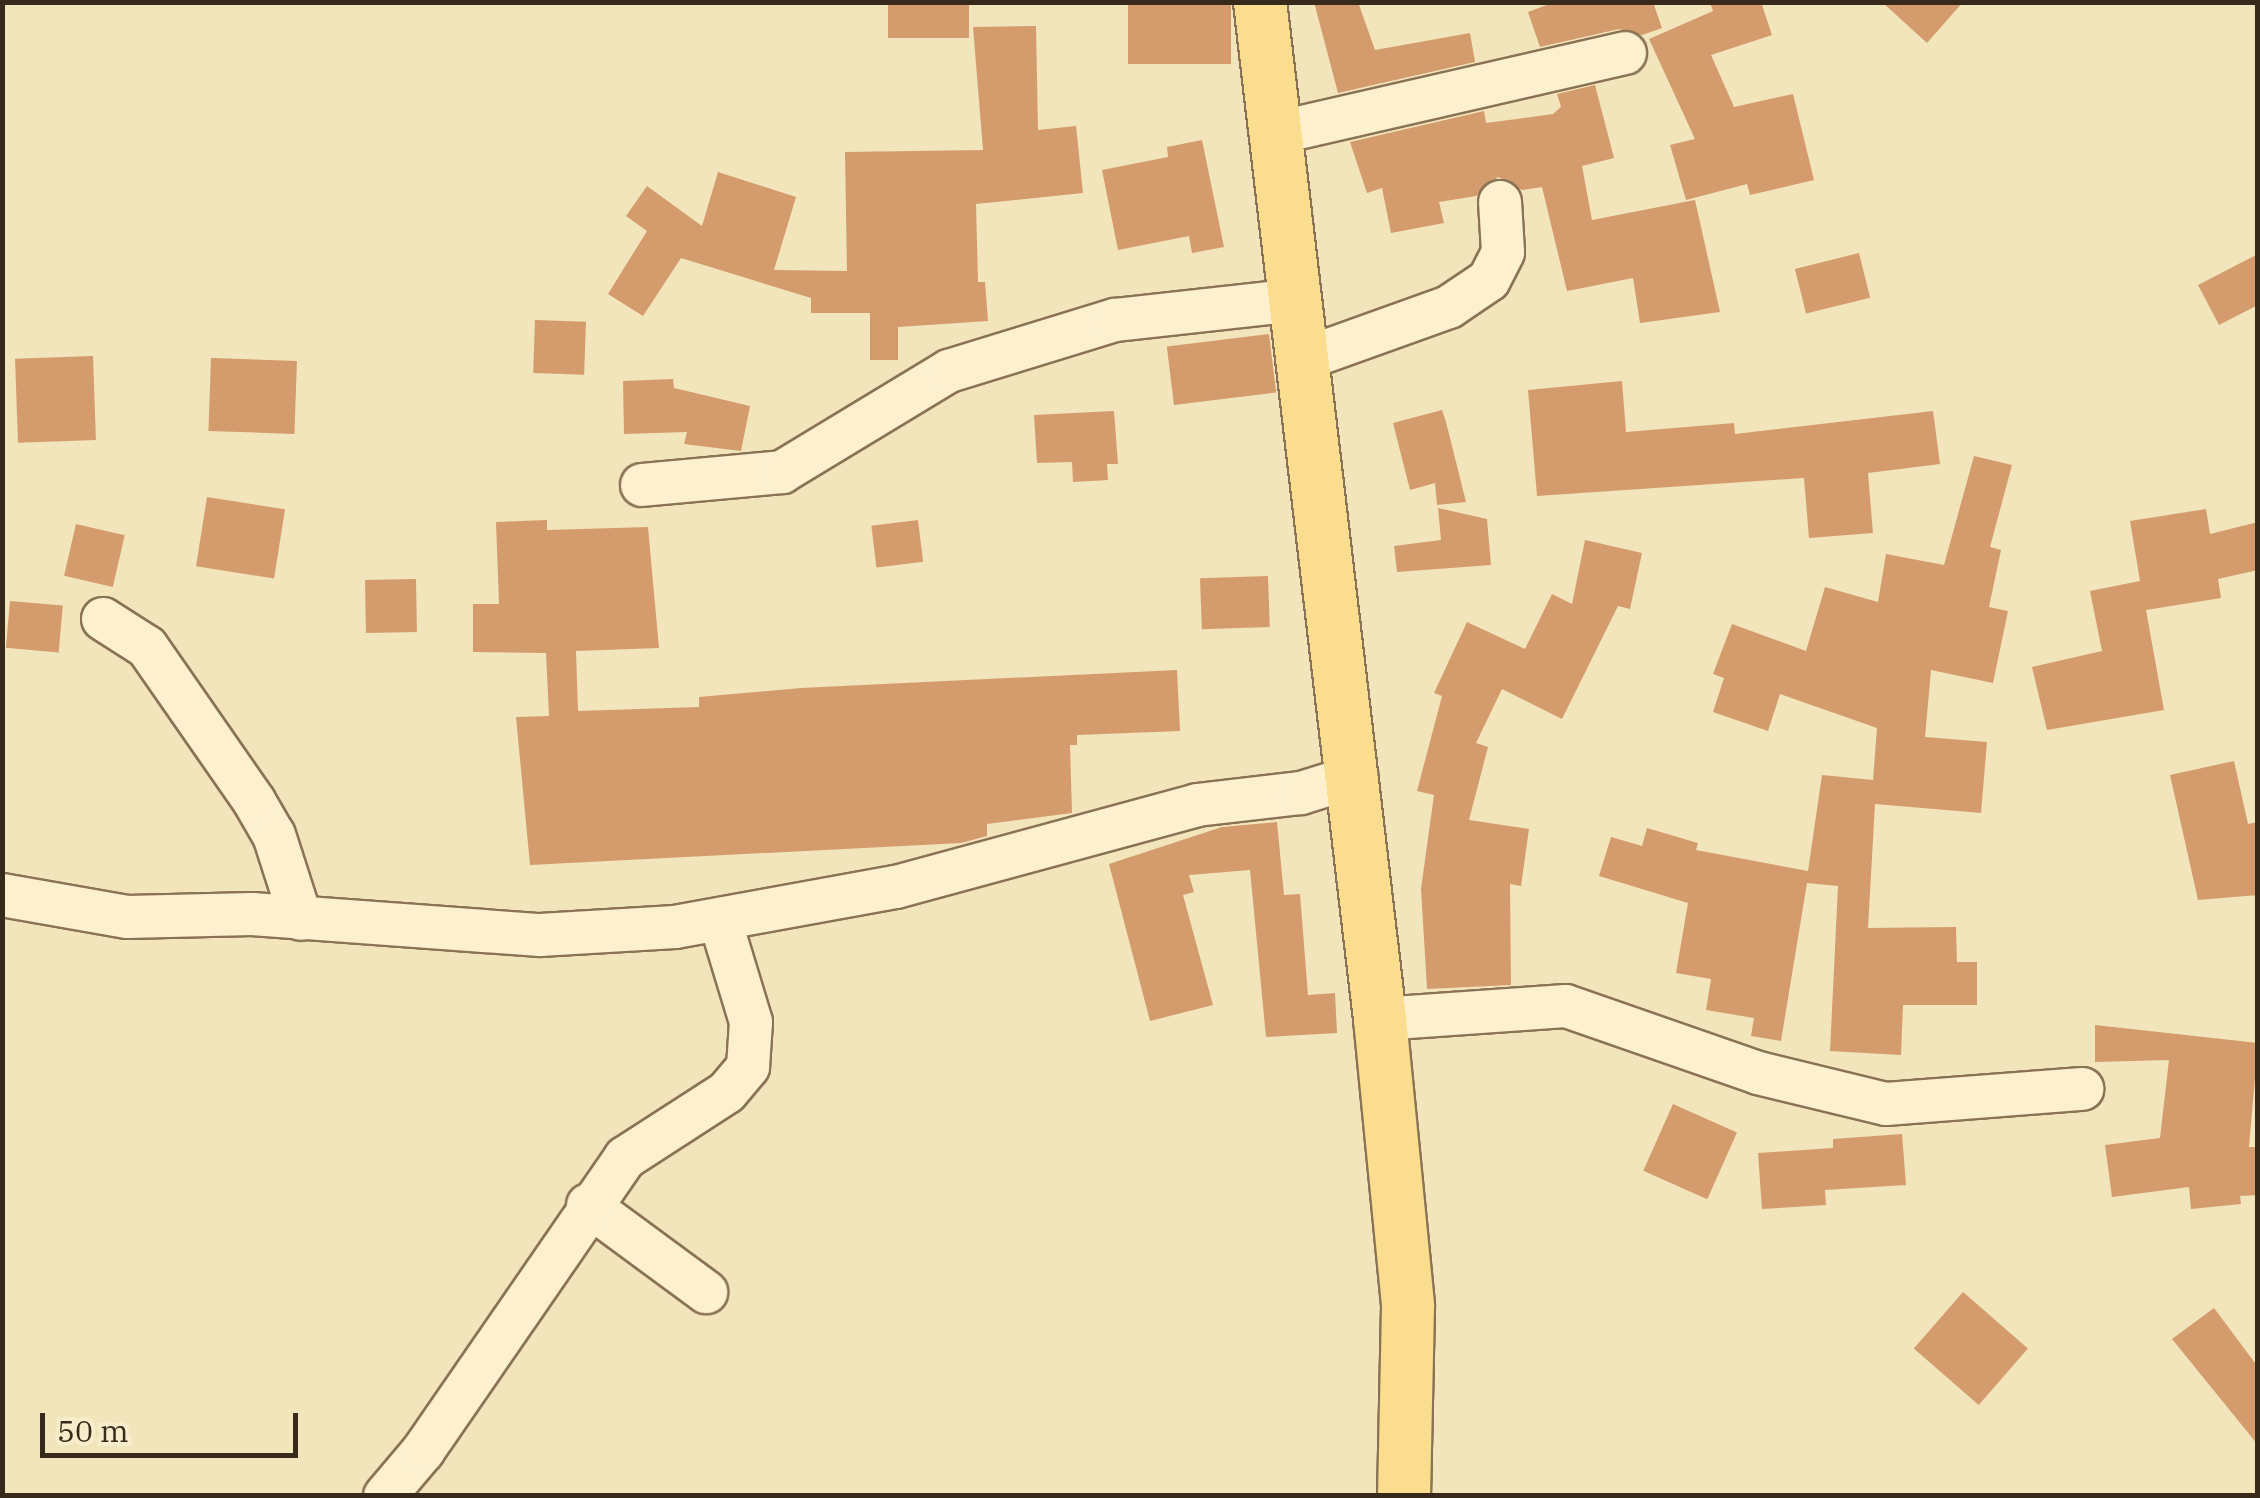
<!DOCTYPE html>
<html>
<head>
<meta charset="utf-8">
<style>
	body { margin:0 }
	#map { position:relative; width:2260px; height:1498px; overflow:hidden; background:#f2e4bb; font-family:"IBM Plex Serif",serif }
	div>[style] { position:absolute }
	.building>* { inset:0; background:#d49c6d; transform-origin:0 0 }
	.roads { filter:drop-shadow(2px 0 #8a7354) drop-shadow(-2px 0 #8a7354) drop-shadow(0 2px #8a7354) drop-shadow(0 -2px #8a7354) }
	.minor>* { height:42px; margin:-21px; padding:0 21px; transform-origin:21px; border-radius:21px; background:#fcf0cf }
	.major>* { height:52px; margin:-26px; padding:0 26px; transform-origin:26px; border-radius:26px; background:#fadd8e }
	span { translate:-50% -50%; white-space:nowrap; text-align:center; line-height:1.15; -webkit-text-stroke:10px #f8edcb; paint-order:stroke }
	.frame { position:absolute; inset:0; border:5px solid #382a1a; pointer-events:none }
	.scale { position:absolute; left:40px; top:1413px; width:258px; height:45px; box-sizing:border-box; border:5px solid #382a1a; border-top:0; padding-left:12px; font-size:30px; line-height:35px; white-space:nowrap; color:#382a1a; -webkit-text-stroke:8px #f8edcb; paint-order:stroke }
</style>
</head>
<body>
<div id="map">
	<div class="building">
		<div style="left:888px;top:2px;width:81px;height:36px"></div>
		<div style="left:1128px;top:2px;width:103px;height:62px"></div>
		<div style="clip-path:polygon(1314px 2px,1358px 2px,1375px 50px,1470px 33px,1475px 62px,1338px 93px)"></div>
		<div style="clip-path:polygon(1555px 2px,1653px 2px,1662px 28px,1642px 35px,1619px 29px,1540px 47px,1528px 12px)"></div>
		<div style="clip-path:polygon(1710px 2px,1761px 2px,1772px 35px,1711px 55px,1734px 107px,1793px 94px,1814px 180px,1750px 195px,1747px 184px,1686px 200px,1670px 145px,1695px 139px,1649px 39px,1713px 11px)"></div>
		<div style="clip-path:polygon(1882px 2px,1963px 2px,1927px 43px)"></div>
		<div style="clip-path:polygon(1036px 26px,1038px 130px,1076px 126px,1083px 193px,976px 204px,978px 282px,985px 282px,988px 321px,898px 327px,898px 360px,870px 360px,870px 313px,811px 313px,811px 298px,681px 258px,643px 316px,608px 294px,647px 231px,626px 216px,647px 186px,702px 226px,718px 172px,796px 197px,774px 270px,847px 271px,845px 152px,983px 150px,973px 27px)"></div>
		<div style="clip-path:polygon(1595px 85px,1614px 158px,1582px 166px,1592px 220px,1695px 200px,1720px 312px,1640px 323px,1633px 278px,1567px 291px,1542px 187px,1522px 190px,1498px 177px,1476px 196px,1439px 202px,1444px 223px,1391px 233px,1382px 188px,1367px 193px,1350px 142px,1484px 111px,1486px 123px,1553px 114px,1561px 107px,1557px 94px)"></div>
		<div style="clip-path:polygon(1202px 140px,1224px 247px,1192px 253px,1189px 236px,1118px 250px,1102px 170px,1168px 157px,1167px 147px)"></div>
		<div style="left:1859px;top:253px;width:46px;height:66px;rotate:76deg"></div>
		<div style="clip-path:polygon(2258px 254px,2258px 305px,2219px 325px,2198px 285px)"></div>
		<div style="left:535px;top:320px;width:51px;height:53px;rotate:2deg"></div>
		<div style="left:1269px;top:334px;width:59px;height:103px;rotate:83deg"></div>
		<div style="left:93px;top:356px;width:84px;height:78px;rotate:88deg"></div>
		<div style="left:211px;top:358px;width:86px;height:73px;rotate:2deg"></div>
		<div style="clip-path:polygon(673px 379px,674px 388px,750px 406px,741px 451px,684px 444px,687px 432px,624px 434px,623px 381px)"></div>
		<div style="clip-path:polygon(1622px 381px,1626px 432px,1734px 423px,1735px 434px,1933px 411px,1940px 464px,1868px 473px,1873px 533px,1809px 538px,1804px 478px,1537px 496px,1528px 390px)"></div>
		<div style="clip-path:polygon(1442px 410px,1446px 422px,1466px 502px,1437px 505px,1435px 483px,1410px 490px,1393px 423px)"></div>
		<div style="clip-path:polygon(1114px 411px,1118px 464px,1107px 464px,1108px 480px,1073px 482px,1072px 462px,1037px 463px,1034px 415px)"></div>
		<div style="clip-path:polygon(1974px 456px,2012px 465px,1990px 547px,2001px 550px,1989px 607px,2008px 611px,1993px 683px,1931px 670px,1925px 737px,1987px 742px,1981px 813px,1875px 804px,1868px 928px,1956px 927px,1957px 962px,1977px 962px,1977px 1005px,1903px 1005px,1901px 1055px,1830px 1051px,1838px 886px,1807px 883px,1781px 1041px,1751px 1036px,1754px 1018px,1706px 1010px,1711px 979px,1676px 973px,1688px 903px,1599px 876px,1611px 837px,1642px 846px,1647px 828px,1698px 843px,1696px 850px,1808px 871px,1822px 775px,1873px 780px,1877px 728px,1780px 694px,1768px 731px,1713px 712px,1724px 678px,1713px 674px,1732px 624px,1806px 651px,1825px 587px,1878px 602px,1886px 554px,1944px 565px)"></div>
		<div style="left:207px;top:497px;width:79px;height:70px;rotate:9deg"></div>
		<div style="clip-path:polygon(1438px 508px,1487px 519px,1491px 565px,1397px 572px,1394px 546px,1441px 540px)"></div>
		<div style="clip-path:polygon(2206px 509px,2210px 534px,2258px 522px,2258px 570px,2218px 579px,2221px 598px,2146px 610px,2164px 710px,2047px 730px,2032px 667px,2102px 651px,2090px 591px,2140px 581px,2130px 521px)"></div>
		<div style="clip-path:polygon(547px 520px,547px 530px,648px 527px,659px 648px,576px 651px,578px 711px,699px 707px,699px 697px,801px 688px,1177px 670px,1180px 731px,1077px 735px,1077px 745px,1070px 745px,1072px 813px,987px 824px,987px 836px,961px 843px,530px 865px,516px 717px,549px 716px,546px 653px,473px 652px,473px 604px,499px 604px,496px 522px)"></div>
		<div style="left:918px;top:520px;width:42px;height:47px;rotate:83deg"></div>
		<div style="left:76px;top:524px;width:50px;height:53px;rotate:13deg"></div>
		<div style="clip-path:polygon(1585px 540px,1642px 553px,1630px 609px,1618px 606px,1562px 719px,1502px 689px,1476px 743px,1488px 747px,1469px 820px,1529px 829px,1521px 886px,1510px 884px,1511px 985px,1427px 989px,1421px 889px,1434px 795px,1417px 791px,1442px 696px,1434px 693px,1467px 622px,1525px 649px,1552px 594px,1572px 604px)"></div>
		<div style="left:1268px;top:576px;width:51px;height:68px;rotate:88deg"></div>
		<div style="left:416px;top:579px;width:53px;height:51px;rotate:89deg"></div>
		<div style="left:10px;top:601px;width:53px;height:47px;rotate:5deg"></div>
		<div style="clip-path:polygon(2234px 761px,2248px 824px,2258px 822px,2258px 895px,2198px 900px,2170px 775px)"></div>
		<div style="clip-path:polygon(1277px 822px,1284px 895px,1300px 894px,1308px 995px,1335px 993px,1337px 1033px,1266px 1037px,1250px 870px,1189px 875px,1194px 892px,1183px 895px,1213px 1005px,1150px 1021px,1109px 864px,1222px 827px)"></div>
		<div style="clip-path:polygon(2095px 1025px,2258px 1043px,2249px 1147px,2258px 1147px,2258px 1195px,2240px 1196px,2241px 1204px,2191px 1209px,2189px 1187px,2112px 1197px,2105px 1145px,2160px 1138px,2169px 1060px,2095px 1062px)"></div>
		<div style="left:1673px;top:1104px;width:70px;height:73px;rotate:24deg"></div>
		<div style="clip-path:polygon(1902px 1134px,1906px 1185px,1825px 1190px,1826px 1205px,1762px 1209px,1758px 1153px,1833px 1148px,1833px 1139px)"></div>
		<div style="left:1963px;top:1292px;width:86px;height:75px;rotate:41deg"></div>
		<div style="clip-path:polygon(2214px 1308px,2258px 1367px,2258px 1445px,2172px 1339px)"></div>
	</div>
	<div class="roads">
		<div class="minor">
			<div style="left:1276px;top:133px;width:358px;rotate:-12.9deg"></div>
			<div style="left:1304px;top:359px;width:154px;rotate:-19.7deg"></div>
			<div style="left:1449px;top:307px;width:48px;rotate:-34deg"></div>
			<div style="left:1489px;top:280px;width:31px;rotate:-63deg"></div>
			<div style="left:1503px;top:252px;width:50px;rotate:-93.4deg"></div>
			<div style="left:642px;top:485px;width:141px;rotate:-5.3deg"></div>
			<div style="left:782px;top:472px;width:195px;rotate:-31.2deg"></div>
			<div style="left:949px;top:371px;width:174px;rotate:-17.1deg"></div>
			<div style="left:1115px;top:320px;width:183px;rotate:-6.3deg"></div>
			<div style="left:103px;top:619px;width:52px;rotate:32.5deg"></div>
			<div style="left:147px;top:647px;width:188px;rotate:55.2deg"></div>
			<div style="left:254px;top:801px;width:39px;rotate:60deg"></div>
			<div style="left:274px;top:835px;width:88px;rotate:72.2deg"></div>
			<div style="left:2px;top:895px;width:127px;rotate:10deg"></div>
			<div style="left:127px;top:917px;width:125px;rotate:-1.4deg"></div>
			<div style="left:252px;top:914px;width:289px;rotate:4.2deg"></div>
			<div style="left:540px;top:935px;width:135px;rotate:-3.4deg"></div>
			<div style="left:675px;top:927px;width:225px;rotate:-10.3deg"></div>
			<div style="left:896px;top:887px;width:312px;rotate:-15.2deg"></div>
			<div style="left:1197px;top:805px;width:105px;rotate:-6.6deg"></div>
			<div style="left:1301px;top:793px;width:58px;rotate:-17.2deg"></div>
			<div style="left:1380px;top:1019px;width:186px;rotate:-4deg"></div>
			<div style="left:1566px;top:1006px;width:203px;rotate:19.2deg"></div>
			<div style="left:1758px;top:1073px;width:132px;rotate:13.6deg"></div>
			<div style="left:1886px;top:1104px;width:197px;rotate:-4.4deg"></div>
			<div style="left:588px;top:1205px;width:147px;rotate:36.4deg"></div>
			<div style="left:385px;top:1496px;width:59px;rotate:-49.8deg"></div>
			<div style="left:423px;top:1451px;width:356px;rotate:-55.4deg"></div>
			<div style="left:625px;top:1158px;width:121px;rotate:-32.9deg"></div>
			<div style="left:727px;top:1092px;width:33px;rotate:-50deg"></div>
			<div style="left:748px;top:1067px;width:45px;rotate:-86.2deg"></div>
			<div style="left:751px;top:1022px;width:107px;rotate:-106.9deg"></div>
		</div>
		<div class="major">
			<div style="left:1260px;top:2px;width:1024px;rotate:83.27deg"></div>
			<div style="left:1380px;top:1019px;width:289px;rotate:84.4deg"></div>
			<div style="left:1408px;top:1307px;width:189px;rotate:91.2deg"></div>
		</div>
	</div>
	<div class="frame"></div>
	<div class="scale">50 m</div>
</div>
</body>
</html>
